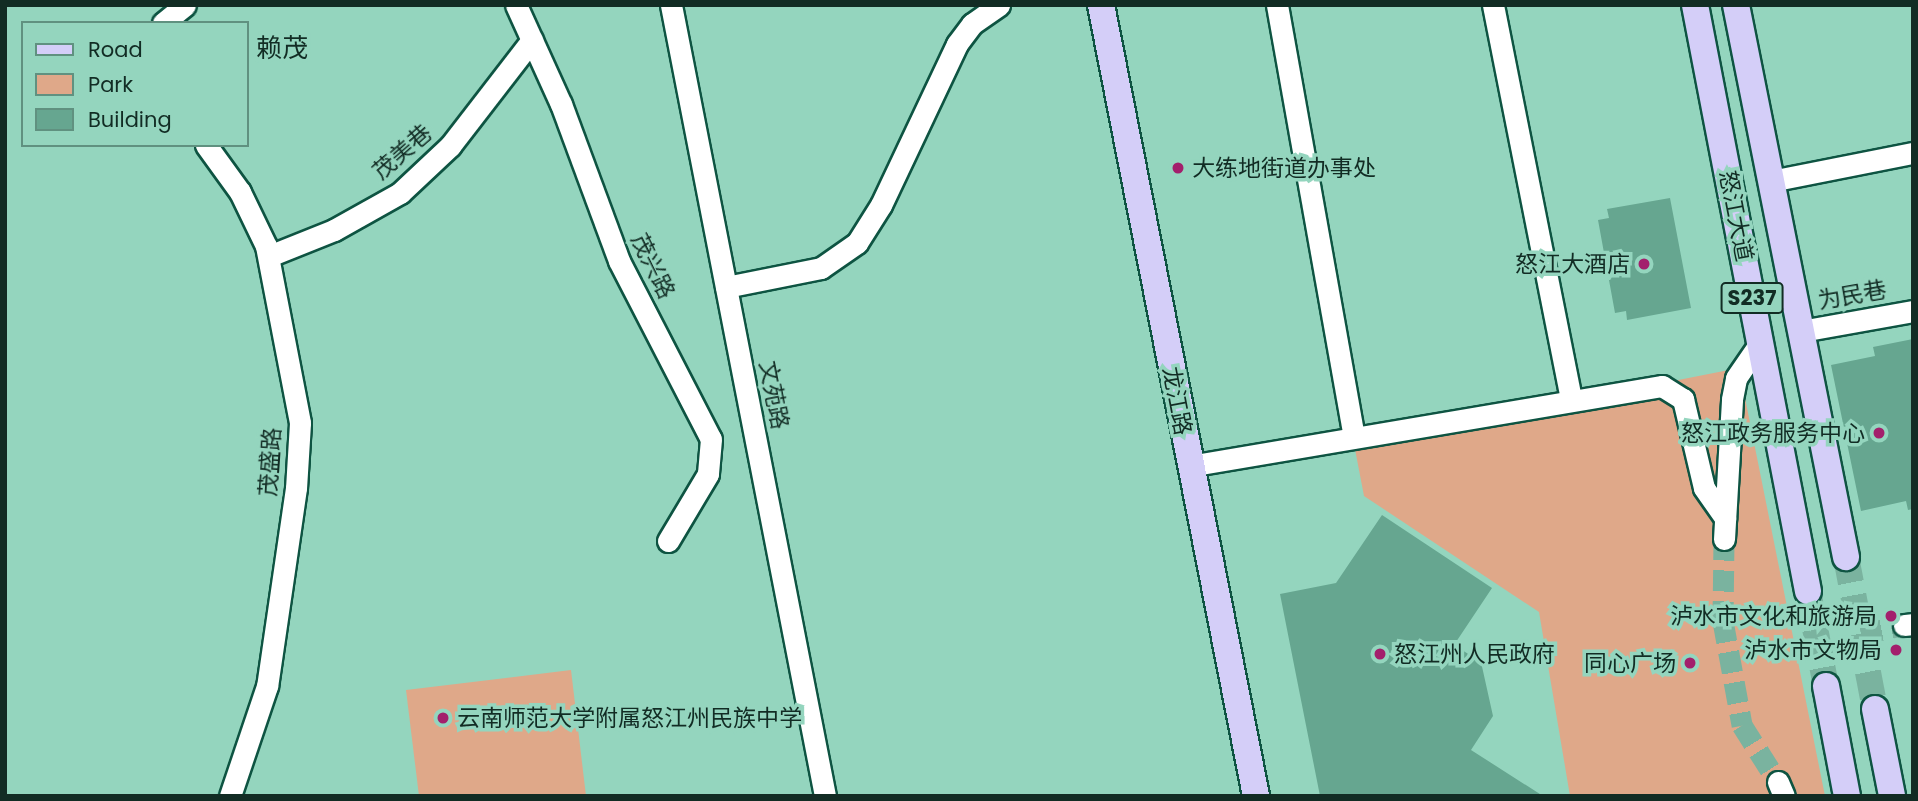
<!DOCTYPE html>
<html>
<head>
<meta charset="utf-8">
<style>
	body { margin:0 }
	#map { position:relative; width:1918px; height:801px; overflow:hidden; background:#94d5be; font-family:Poppins,"Noto Sans SC",sans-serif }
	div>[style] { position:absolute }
	.green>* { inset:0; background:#dfa889 }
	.building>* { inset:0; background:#66a690 }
	.minor-tunnel>* { height:21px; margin-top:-10.5px; transform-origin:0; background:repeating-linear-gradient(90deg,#7ab39f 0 21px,transparent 0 31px) }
	.major-tunnel>* { height:26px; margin-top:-13px; transform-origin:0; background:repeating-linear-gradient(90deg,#7ab39f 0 26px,transparent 0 39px) }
	.roads { filter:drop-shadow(2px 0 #0e5442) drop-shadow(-2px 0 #0e5442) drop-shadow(0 2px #0e5442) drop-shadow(0 -2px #0e5442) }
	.minor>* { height:21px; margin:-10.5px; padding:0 10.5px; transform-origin:10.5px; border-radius:10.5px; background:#fff }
	.major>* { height:26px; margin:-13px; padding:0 13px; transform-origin:13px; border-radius:13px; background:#d4cef8 }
	.dots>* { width:19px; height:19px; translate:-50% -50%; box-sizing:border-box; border:4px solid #94d5be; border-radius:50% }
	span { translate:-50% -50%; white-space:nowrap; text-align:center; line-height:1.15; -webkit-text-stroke:7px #94d5be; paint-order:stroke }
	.shield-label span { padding:2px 5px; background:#94d5be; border:2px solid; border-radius:5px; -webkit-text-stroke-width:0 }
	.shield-label { font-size:21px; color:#122c24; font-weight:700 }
	.street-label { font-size:23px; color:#122c24 }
	.poi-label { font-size:23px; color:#122c24 }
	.left { translate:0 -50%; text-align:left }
	.right { translate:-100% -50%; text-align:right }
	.quarter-label { font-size:26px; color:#122c24 }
	.frame { position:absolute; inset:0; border:7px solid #122c24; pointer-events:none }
	.legend { position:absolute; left:21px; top:21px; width:228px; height:126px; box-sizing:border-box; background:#94d5be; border:2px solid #609180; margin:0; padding:9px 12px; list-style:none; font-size:21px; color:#122c24 }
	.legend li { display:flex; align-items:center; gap:14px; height:35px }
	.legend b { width:35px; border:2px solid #609180 }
</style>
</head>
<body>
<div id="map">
	<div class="green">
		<div style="clip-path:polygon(1739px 368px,1825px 796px,1570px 796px,1539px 612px,1364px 496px,1354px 444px)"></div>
		<div style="clip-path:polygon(571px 670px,586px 796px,419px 796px,406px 690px)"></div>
	</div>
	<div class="building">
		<div style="clip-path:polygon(1670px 198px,1691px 308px,1627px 320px,1626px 311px,1615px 313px,1598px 220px,1609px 218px,1607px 209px)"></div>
		<div style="clip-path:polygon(1913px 339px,1913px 509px,1908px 510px,1906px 501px,1861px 511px,1831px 365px,1875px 356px,1873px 347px)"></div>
		<div style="clip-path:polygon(1382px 515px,1492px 588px,1454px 645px,1481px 662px,1493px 716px,1471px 750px,1543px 796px,1320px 796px,1280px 594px,1336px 583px)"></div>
	</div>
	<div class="minor-tunnel">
		<div style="left:1724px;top:539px;width:82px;rotate:90.7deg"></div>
		<div style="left:1723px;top:621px;width:106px;rotate:79.6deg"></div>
		<div style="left:1742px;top:725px;width:67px;rotate:57.7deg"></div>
		<div style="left:1861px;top:634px;width:44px;rotate:-11.8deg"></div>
	</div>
	<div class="major-tunnel">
		<div style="left:1846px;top:557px;width:155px;rotate:79.2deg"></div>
		<div style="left:1808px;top:591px;width:97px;rotate:79.3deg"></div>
	</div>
	<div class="roads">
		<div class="minor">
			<div style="left:516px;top:5px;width:109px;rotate:65.6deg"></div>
			<div style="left:561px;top:104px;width:167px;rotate:69.7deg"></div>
			<div style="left:619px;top:261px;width:200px;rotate:62.7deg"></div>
			<div style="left:711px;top:439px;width:35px;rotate:95deg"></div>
			<div style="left:708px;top:474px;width:78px;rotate:120.8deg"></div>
			<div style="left:671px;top:5px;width:806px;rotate:78.98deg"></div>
			<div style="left:1277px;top:5px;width:439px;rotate:79.9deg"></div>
			<div style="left:1493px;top:5px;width:403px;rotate:78.8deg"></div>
			<div style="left:163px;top:23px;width:28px;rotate:-39deg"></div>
			<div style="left:206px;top:145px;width:58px;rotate:54.1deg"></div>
			<div style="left:240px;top:192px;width:60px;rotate:64.3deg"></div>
			<div style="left:266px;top:246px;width:180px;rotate:79.1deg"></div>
			<div style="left:300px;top:423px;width:65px;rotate:93.5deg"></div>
			<div style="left:296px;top:488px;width:200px;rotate:98.3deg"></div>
			<div style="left:267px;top:686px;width:116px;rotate:108.6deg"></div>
			<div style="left:1771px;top:181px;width:145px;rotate:-11.2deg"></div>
			<div style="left:269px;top:256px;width:70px;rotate:-21.8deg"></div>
			<div style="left:334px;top:230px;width:76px;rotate:-29.3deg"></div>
			<div style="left:400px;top:193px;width:69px;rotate:-43.2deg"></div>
			<div style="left:450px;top:146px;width:134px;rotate:-52.3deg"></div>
			<div style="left:726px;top:287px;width:97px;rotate:-11.3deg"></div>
			<div style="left:821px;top:268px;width:44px;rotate:-34.8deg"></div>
			<div style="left:857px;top:243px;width:45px;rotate:-57.7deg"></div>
			<div style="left:881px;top:205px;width:178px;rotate:-64.7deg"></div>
			<div style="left:957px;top:44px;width:25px;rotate:-53deg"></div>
			<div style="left:972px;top:24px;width:33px;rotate:-35deg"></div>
			<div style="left:1801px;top:331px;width:114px;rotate:-10.1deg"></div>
			<div style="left:1189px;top:466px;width:480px;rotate:-9.6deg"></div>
			<div style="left:1662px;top:386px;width:25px;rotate:32deg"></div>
			<div style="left:1683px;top:399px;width:91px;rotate:76.7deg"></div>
			<div style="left:1704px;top:488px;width:37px;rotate:55deg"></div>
			<div style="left:1724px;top:539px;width:140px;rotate:-86.7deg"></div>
			<div style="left:1732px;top:399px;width:21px;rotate:-79deg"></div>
			<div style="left:1736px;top:378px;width:42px;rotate:-55.6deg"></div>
			<div style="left:1904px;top:625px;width:9px;rotate:-6deg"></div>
			<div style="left:1778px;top:782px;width:15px;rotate:67deg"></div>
		</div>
		<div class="major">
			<div style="left:1101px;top:5px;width:806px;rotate:78.91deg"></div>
			<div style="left:1695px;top:5px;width:597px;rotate:79.09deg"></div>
			<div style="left:1736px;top:5px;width:563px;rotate:78.73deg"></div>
			<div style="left:1826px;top:686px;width:112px;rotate:79.2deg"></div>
			<div style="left:1875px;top:709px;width:89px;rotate:78.9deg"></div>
		</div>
	</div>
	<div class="dots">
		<div style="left:1178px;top:168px;background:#a31f6c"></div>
		<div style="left:1644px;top:264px;background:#a31f6c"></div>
		<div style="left:1879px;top:433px;background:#a31f6c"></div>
		<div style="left:1891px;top:616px;background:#a31f6c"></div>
		<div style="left:1896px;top:650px;background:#a31f6c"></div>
		<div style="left:1380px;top:654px;background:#a31f6c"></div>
		<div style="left:1690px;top:663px;background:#a31f6c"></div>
		<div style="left:443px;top:718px;background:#a31f6c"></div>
	</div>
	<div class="shield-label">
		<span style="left:1752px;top:298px">S237</span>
	</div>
	<div class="street-label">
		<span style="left:402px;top:152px;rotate:-41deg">茂美巷</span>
		<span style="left:1736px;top:216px;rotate:79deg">怒江大道</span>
		<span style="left:653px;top:266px;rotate:64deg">茂兴路</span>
		<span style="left:1852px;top:295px;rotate:-10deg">为民巷</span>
		<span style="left:774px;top:395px;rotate:79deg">文苑路</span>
		<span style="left:1177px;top:401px;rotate:79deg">龙江路</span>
		<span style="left:270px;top:462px;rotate:-86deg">茂盛路</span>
	</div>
	<div class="poi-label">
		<span class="left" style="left:1192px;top:168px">大练地街道办事处</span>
		<span class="right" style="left:1630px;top:264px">怒江大酒店</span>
		<span class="right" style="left:1865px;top:433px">怒江政务服务中心</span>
		<span class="right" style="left:1877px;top:616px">泸水市文化和旅游局</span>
		<span class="right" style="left:1882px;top:650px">泸水市文物局</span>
		<span class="left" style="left:1394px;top:654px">怒江州人民政府</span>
		<span class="right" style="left:1676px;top:663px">同心广场</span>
		<span class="left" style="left:457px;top:718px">云南师范大学附属怒江州民族中学</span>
	</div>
	<div class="quarter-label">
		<span style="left:282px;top:49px">赖茂</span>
	</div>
	<div class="frame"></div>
	<ul class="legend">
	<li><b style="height:9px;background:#d4cef8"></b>Road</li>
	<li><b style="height:19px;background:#dfa889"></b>Park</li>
	<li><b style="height:19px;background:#66a690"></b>Building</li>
	</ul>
</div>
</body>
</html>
